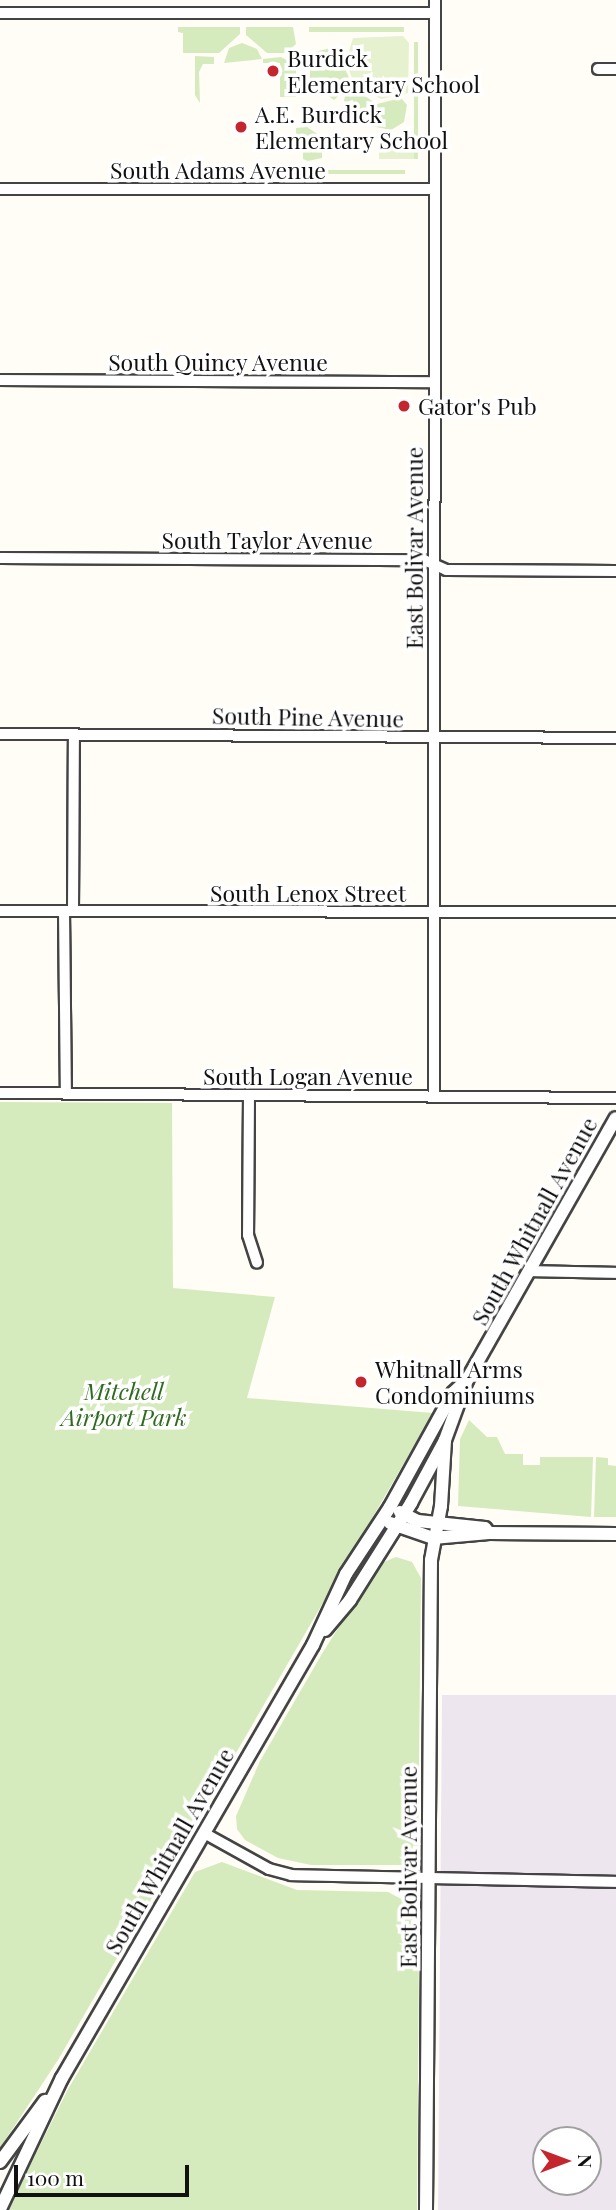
<!DOCTYPE html>
<html>
<head>
<meta charset="utf-8">
<style>
	body { margin:0 }
	#map { position:relative; width:616px; height:2210px; overflow:hidden; background:#fffdf5; font-family:"Playfair Display",serif }
	div>[style] { position:absolute }
	.industrial>* { inset:0; background:#eee6ef }
	.green>* { inset:0; background:#d5ebbd; transform-origin:0 0 }
	.pitch>* { inset:0; background:#e6f2cf; transform-origin:0 0 }
	.roads { filter:drop-shadow(2px 0 #444) drop-shadow(-2px 0 #444) drop-shadow(0 2px #444) drop-shadow(0 -2px #444) }
	.minor>* { height:10px; margin:-5px; padding:0 5px; transform-origin:5px; border-radius:5px; background:#fff }
	.tertiary>* { height:12px; margin:-6px; padding:0 6px; transform-origin:6px; border-radius:6px; background:#fff }
	.dots>* { width:19px; height:19px; translate:-50% -50%; box-sizing:border-box; border:4px solid #fff; border-radius:50% }
	span { translate:-50% -50%; white-space:nowrap; text-align:center; line-height:1.15; -webkit-text-stroke:7px #fff; paint-order:stroke }
	.poi-label { font-size:23px; color:#111 }
	.left { translate:0 -50%; text-align:left }
	.street-label { font-size:23px; color:#111 }
	.park-label { font-size:23px; color:#2f6b1f; font-style:italic }
	.north { position:absolute; left:532px; top:2126px; width:70px; height:70px; box-sizing:border-box; background:#fff; border:2px solid #a0a0a0; border-radius:50%; rotate:90deg; font-size:19px; font-weight:700; line-height:28px; text-align:center; color:#111 }
	.north::after { content:''; display:block; margin:auto; width:24px; height:32px; background:#c4262e; clip-path:polygon(50% 0,100% 100%,50% 72%,0 100%) }
	.scale { position:absolute; left:14px; top:2165px; width:175px; height:32px; box-sizing:border-box; border:4px solid #111; border-top:0; padding-left:9px; font-size:21px; line-height:24px; white-space:nowrap; color:#111; -webkit-text-stroke:5px #fff; paint-order:stroke }
</style>
</head>
<body>
<div id="map">
	<div class="industrial">
		<div style="clip-path:polygon(evenodd,442px 1695px,616px 1695px,616px 2210px,438px 2210px,442px 1695px,546px 2140px,588px 2140px,588px 2182px,546px 2182px,546px 2140px)"></div>
	</div>
	<div class="green">
		<div style="clip-path:polygon(178px 27px,240px 27px,240px 34px,219px 53px,183px 53px,183px 33px,178px 32px)"></div>
		<div style="clip-path:polygon(246px 27px,293px 27px,296px 44px,286px 53px,267px 53px,246px 35px)"></div>
		<div style="left:309px;top:27px;width:95px;height:5px"></div>
		<div style="left:414px;top:42px;width:4px;height:117px"></div>
		<div style="clip-path:polygon(242px 43px,257px 49px,262px 59px,224px 63px,229px 48px)"></div>
		<div style="clip-path:polygon(335px 47px,345px 50px,346px 71px,352px 84px,334px 100px,310px 83px,310px 53px)"></div>
		<div style="clip-path:polygon(195px 56px,214px 57px,214px 64px,203px 64px,199px 72px,200px 103px,195px 95px)"></div>
		<div style="clip-path:polygon(281px 57px,296px 65px,296px 97px,280px 97px,280px 63px,263px 63px,263px 59px)"></div>
		<div style="clip-path:polygon(355px 89px,375px 103px,373px 114px,364px 121px,343px 106px,345px 96px)"></div>
		<div style="clip-path:polygon(401px 98px,407px 105px,404px 122px,391px 130px,371px 126px,377px 104px)"></div>
		<div style="clip-path:polygon(307px 127px,322px 137px,322px 158px,308px 161px,303px 159px,303px 148px,296px 148px,296px 128px)"></div>
		<div style="left:313px;top:170px;width:92px;height:4px"></div>
		<div style="clip-path:polygon(0 1102px,172px 1103px,173px 1288px,275px 1297px,247px 1398px,433px 1413px,58px 2060px,0 2148px)"></div>
		<div style="clip-path:polygon(469px 1420px,487px 1437px,497px 1437px,505px 1454px,523px 1454px,523px 1465px,540px 1465px,540px 1457px,593px 1457px,591px 1517px,458px 1506px,460px 1439px)"></div>
		<div style="clip-path:polygon(596px 1457px,608px 1458px,608px 1465px,616px 1466px,616px 1517px,594px 1517px)"></div>
		<div style="clip-path:polygon(396px 1557px,412px 1562px,421px 1578px,418px 1854px,403px 1865px,311px 1865px,278px 1858px,245px 1840px,237px 1829px,236px 1816px,260px 1761px,323px 1652px,379px 1564px)"></div>
		<div style="clip-path:polygon(222px 1862px,297px 1890px,388px 1892px,409px 1903px,419px 1945px,417px 2210px,8px 2210px,67px 2091px,195px 1872px)"></div>
	</div>
	<div class="pitch">
		<div style="clip-path:polygon(403px 36px,409px 43px,408px 93px,381px 99px,354px 84px,346px 61px,353px 38px)"></div>
		<div style="left:379px;top:143px;width:35px;height:16px"></div>
	</div>
	<div class="roads">
		<div class="minor">
			<div style="left:0;top:13px;width:435px"></div>
			<div style="left:598px;top:69px;width:18px"></div>
			<div style="left:0;top:189px;width:435px"></div>
			<div style="left:0;top:380px;width:435px;rotate:0.3deg"></div>
			<div style="left:0;top:558px;width:424px;rotate:0.3deg"></div>
			<div style="left:424px;top:560px;width:24px;rotate:24deg"></div>
			<div style="left:446px;top:570px;width:170px;rotate:0.3deg"></div>
			<div style="left:0;top:734px;width:616px;rotate:0.37deg"></div>
			<div style="left:0;top:911px;width:616px;rotate:0.09deg"></div>
			<div style="left:64px;top:911px;width:182px;rotate:89.4deg"></div>
			<div style="left:73px;top:911px;width:177px;rotate:-89.7deg"></div>
			<div style="left:0;top:1093px;width:616px;rotate:0.47deg"></div>
			<div style="left:249px;top:1096px;width:139px;rotate:90.4deg"></div>
			<div style="left:248px;top:1235px;width:29px;rotate:72deg"></div>
			<div style="left:434px;top:1096px;width:1096px;rotate:-89.95deg"></div>
			<div style="left:531px;top:1271px;width:85px;rotate:1.3deg"></div>
			<div style="left:204px;top:1833px;width:74px;rotate:29deg"></div>
			<div style="left:269px;top:1869px;width:23px;rotate:15deg"></div>
			<div style="left:291px;top:1875px;width:325px;rotate:1.2deg"></div>
		</div>
		<div class="tertiary">
			<div style="left:400px;top:1512px;width:20px;rotate:27deg"></div>
			<div style="left:418px;top:1521px;width:67px;rotate:6deg"></div>
			<div style="left:485px;top:1528px;width:6px;rotate:51deg"></div>
			<div style="left:390px;top:1523px;width:46px;rotate:19.2deg"></div>
			<div style="left:433px;top:1538px;width:56px;rotate:-5.1deg"></div>
			<div style="left:489px;top:1533px;width:127px;rotate:0.5deg"></div>
			<div style="left:325px;top:1630px;width:39px;rotate:-50deg"></div>
			<div style="left:350px;top:1600px;width:115px;rotate:-57.8deg"></div>
			<div style="left:411px;top:1503px;width:72px;rotate:-61.6deg"></div>
			<div style="left:445px;top:1440px;width:64px;rotate:-69.9deg"></div>
			<div style="left:0;top:2162px;width:76px;rotate:-53.6deg"></div>
			<div style="left:0;top:2209px;width:145px;rotate:-64.7deg"></div>
			<div style="left:62px;top:2078px;width:500px;rotate:-59.9deg"></div>
			<div style="left:313px;top:1645px;width:78px;rotate:-65.1deg"></div>
			<div style="left:346px;top:1574px;width:80px;rotate:-56.7deg"></div>
			<div style="left:390px;top:1507px;width:130px;rotate:-61.1deg"></div>
			<div style="left:453px;top:1393px;width:19px;rotate:-43deg"></div>
			<div style="left:467px;top:1380px;width:301px;rotate:-60.4deg"></div>
			<div style="left:426px;top:2210px;width:650px;rotate:-89.56deg"></div>
			<div style="left:431px;top:1560px;width:55px;rotate:-79.5deg"></div>
			<div style="left:441px;top:1506px;width:66px;rotate:-86.5deg"></div>
		</div>
	</div>
	<div class="dots">
		<div style="left:273px;top:71px;background:#c4262e"></div>
		<div style="left:241px;top:127px;background:#c4262e"></div>
		<div style="left:404px;top:406px;background:#c4262e"></div>
		<div style="left:361px;top:1382px;background:#c4262e"></div>
	</div>
	<div class="poi-label">
		<span class="left" style="left:287px;top:71px">Burdick<br>Elementary School</span>
		<span class="left" style="left:255px;top:127px">A.E. Burdick<br>Elementary School</span>
		<span class="left" style="left:418px;top:406px">Gator's Pub</span>
		<span class="left" style="left:375px;top:1382px">Whitnall Arms<br>Condominiums</span>
	</div>
	<div class="street-label">
		<span style="left:218px;top:170px">South Adams Avenue</span>
		<span style="left:218px;top:362px">South Quincy Avenue</span>
		<span style="left:267px;top:540px">South Taylor Avenue</span>
		<span style="left:414px;top:548px;rotate:-90deg">East Bolivar Avenue</span>
		<span style="left:308px;top:717px;rotate:1deg">South Pine Avenue</span>
		<span style="left:308px;top:893px">South Lenox Street</span>
		<span style="left:308px;top:1076px">South Logan Avenue</span>
		<span style="left:534px;top:1221px;rotate:-61deg">South Whitnall Avenue</span>
		<span style="left:169px;top:1851px;rotate:-60deg">South Whitnall Avenue</span>
		<span style="left:408px;top:1867px;rotate:-90deg">East Bolivar Avenue</span>
	</div>
	<div class="park-label">
		<span style="left:124px;top:1404px">Mitchell<br>Airport Park</span>
	</div>
	<div class="north">N</div>
	<div class="scale">100 m</div>
</div>
</body>
</html>
